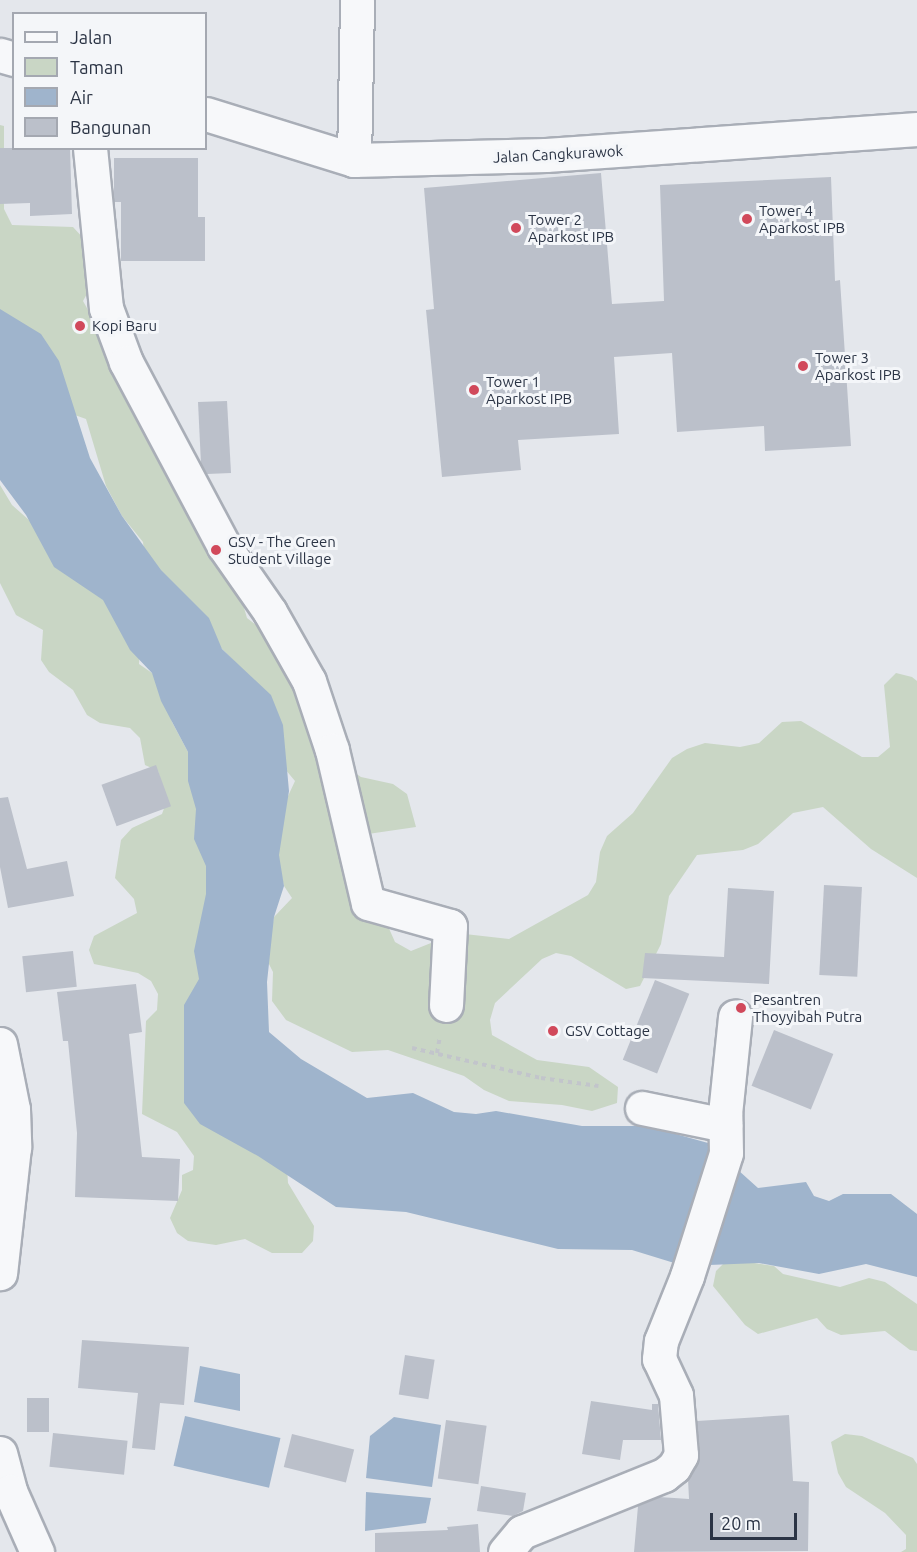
<!DOCTYPE html>
<html>
<head>
<meta charset="utf-8">
<style>
	body { margin:0 }
	#map { position:relative; width:917px; height:1552px; overflow:hidden; background:#e4e7ec; font-family:Ubuntu,sans-serif }
	div>[style] { position:absolute }
	.green>* { inset:0; background:#c9d6c5 }
	.water>* { inset:0; background:#9fb4cc; transform-origin:0 0 }
	.building>* { inset:0; background:#bbc0ca; transform-origin:0 0 }
	.path>* { height:4px; margin-top:-2px; transform-origin:0; background:repeating-linear-gradient(90deg,#c2c5cb 0 4.5px,transparent 0 9px) }
	.roads { filter:drop-shadow(2px 0 #a9aeb7) drop-shadow(-2px 0 #a9aeb7) drop-shadow(0 2px #a9aeb7) drop-shadow(0 -2px #a9aeb7) }
	.minor>* { height:33px; margin:-16.5px; padding:0 16.5px; transform-origin:16.5px; border-radius:16.5px; background:#f7f8fa }
	.dots>* { width:16px; height:16px; translate:-50% -50%; box-sizing:border-box; border:3px solid #f4f6f9; border-radius:50% }
	span { translate:-50% -50%; white-space:nowrap; text-align:center; line-height:1.15; -webkit-text-stroke:6px #f4f6f9; paint-order:stroke }
	.street-label { font-size:15px; color:#2b3445 }
	.poi-label { font-size:15px; color:#2b3445 }
	.left { translate:0 -50%; text-align:left }
	.legend { position:absolute; left:12px; top:12px; width:195px; height:138px; box-sizing:border-box; background:#f4f6f9; border:2px solid #a4a8b1; margin:0; padding:8px 10px; list-style:none; font-size:18px; color:#2b3445 }
	.legend li { display:flex; align-items:center; gap:12px; height:30px }
	.legend b { width:30px; border:2px solid #a4a8b1 }
	.scale { position:absolute; left:710px; top:1513px; width:87px; height:27px; box-sizing:border-box; border:3px solid #2b3445; border-top:0; padding-left:8px; font-size:18px; line-height:21px; white-space:nowrap; color:#2b3445; -webkit-text-stroke:4px #f4f6f9; paint-order:stroke }
</style>
</head>
<body>
<div id="map">
	<div class="green">
		<div style="clip-path:polygon(0 125px,4px 126px,4px 209px,12px 225px,73px 227px,85px 240px,99px 272px,83px 301px,241px 584px,242px 601px,247px 618px,301px 660px,346px 767px,361px 777px,393px 784px,407px 794px,416px 827px,368px 834px,387px 924px,395px 942px,411px 951px,456px 933px,509px 939px,588px 895px,596px 882px,600px 852px,607px 836px,633px 813px,672px 758px,687px 749px,705px 743px,740px 747px,759px 743px,782px 722px,801px 721px,862px 757px,878px 757px,890px 747px,884px 685px,896px 673px,912px 677px,917px 681px,917px 878px,871px 849px,823px 807px,793px 813px,758px 844px,743px 850px,697px 855px,669px 896px,661px 944px,640px 986px,626px 989px,571px 956px,556px 953px,542px 959px,495px 1003px,490px 1020px,492px 1035px,537px 1060px,589px 1067px,618px 1087px,617px 1103px,592px 1111px,562px 1105px,509px 1101px,484px 1090px,464px 1076px,388px 1050px,352px 1052px,286px 1020px,272px 1001px,273px 972px,266px 958px,274px 917px,292px 898px,284px 886px,271px 833px,295px 781px,275px 757px,232px 659px,146px 571px,143px 542px,122px 516px,106px 486px,86px 419px,58px 409px,0 321px)"></div>
		<div style="clip-path:polygon(0 485px,12px 505px,107px 589px,140px 647px,139px 664px,152px 673px,166px 691px,172px 722px,188px 752px,286px 1151px,288px 1183px,314px 1226px,313px 1241px,302px 1253px,272px 1253px,245px 1239px,216px 1245px,188px 1241px,177px 1233px,170px 1218px,182px 1190px,182px 1175px,193px 1170px,194px 1156px,177px 1132px,142px 1114px,146px 1021px,157px 1010px,158px 994px,151px 981px,138px 973px,94px 964px,89px 950px,94px 936px,137px 913px,134px 899px,115px 878px,121px 840px,132px 828px,162px 814px,167px 800px,158px 771px,145px 765px,140px 738px,130px 728px,100px 723px,87px 715px,73px 690px,49px 672px,41px 660px,43px 630px,16px 615px,0 583px)"></div>
		<div style="clip-path:polygon(728px 1259px,774px 1266px,783px 1274px,840px 1287px,869px 1278px,885px 1282px,917px 1304px,917px 1351px,910px 1350px,885px 1331px,841px 1335px,827px 1329px,817px 1318px,758px 1334px,745px 1325px,713px 1286px,716px 1271px)"></div>
		<div style="clip-path:polygon(845px 1434px,862px 1436px,913px 1458px,917px 1464px,917px 1552px,901px 1552px,906px 1549px,906px 1535px,885px 1513px,846px 1487px,838px 1473px,831px 1442px)"></div>
	</div>
	<div class="water">
		<div style="clip-path:polygon(0 309px,41px 334px,59px 361px,90px 458px,122px 516px,161px 570px,209px 618px,222px 649px,271px 695px,283px 725px,289px 791px,279px 855px,284px 886px,274px 917px,267px 982px,269px 1032px,301px 1059px,367px 1098px,413px 1093px,454px 1112px,476px 1114px,496px 1111px,582px 1126px,647px 1126px,708px 1143px,758px 1188px,806px 1182px,814px 1196px,829px 1201px,843px 1194px,891px 1194px,917px 1214px,917px 1277px,866px 1264px,819px 1274px,759px 1263px,684px 1266px,632px 1250px,558px 1249px,406px 1212px,336px 1207px,258px 1156px,200px 1124px,184px 1103px,184px 1005px,199px 979px,194px 951px,206px 894px,206px 866px,194px 839px,196px 809px,188px 781px,188px 752px,161px 701px,152px 673px,130px 650px,103px 600px,54px 567px,26px 515px,0 480px)"></div>
		<div style="clip-path:polygon(200px 1366px,240px 1374px,240px 1411px,194px 1402px)"></div>
		<div style="left:185px;top:1416px;width:98px;height:51px;rotate:13deg"></div>
		<div style="clip-path:polygon(394px 1417px,441px 1425px,432px 1487px,366px 1478px,370px 1436px)"></div>
		<div style="clip-path:polygon(366px 1492px,431px 1498px,426px 1523px,365px 1531px)"></div>
	</div>
	<div class="building">
		<div style="clip-path:polygon(0 148px,70px 148px,72px 214px,30px 216px,30px 203px,0 204px)"></div>
		<div style="clip-path:polygon(114px 158px,198px 158px,198px 217px,205px 217px,205px 261px,121px 261px,121px 202px,114px 202px)"></div>
		<div style="clip-path:polygon(601px 173px,612px 304px,664px 301px,660px 185px,831px 177px,835px 281px,840px 280px,851px 446px,765px 451px,764px 426px,677px 432px,672px 353px,614px 357px,619px 434px,518px 440px,521px 470px,442px 477px,426px 310px,434px 309px,424px 188px)"></div>
		<div style="clip-path:polygon(227px 401px,231px 473px,207px 474px,201px 464px,198px 402px)"></div>
		<div style="left:156px;top:765px;width:44px;height:58px;rotate:70deg"></div>
		<div style="clip-path:polygon(8px 797px,27px 869px,67px 861px,74px 896px,8px 908px,0 867px,0 798px)"></div>
		<div style="left:824px;top:885px;width:38px;height:90px;rotate:3deg"></div>
		<div style="clip-path:polygon(728px 888px,774px 891px,769px 984px,642px 978px,645px 953px,724px 957px)"></div>
		<div style="left:73px;top:951px;width:36px;height:51px;rotate:84deg"></div>
		<div style="left:655px;top:980px;width:37px;height:86px;rotate:22deg"></div>
		<div style="clip-path:polygon(136px 984px,142px 1032px,129px 1034px,142px 1157px,180px 1159px,178px 1201px,75px 1197px,77px 1133px,68px 1041px,63px 1041px,57px 992px)"></div>
		<div style="left:774px;top:1030px;width:64px;height:60px;rotate:22deg"></div>
		<div style="clip-path:polygon(82px 1340px,189px 1347px,184px 1405px,160px 1403px,155px 1450px,132px 1448px,138px 1393px,78px 1388px)"></div>
		<div style="left:405px;top:1355px;width:30px;height:40px;rotate:9deg"></div>
		<div style="left:27px;top:1398px;width:22px;height:34px"></div>
		<div style="clip-path:polygon(591px 1401px,652px 1410px,652px 1404px,658px 1404px,661px 1440px,623px 1440px,620px 1460px,582px 1454px)"></div>
		<div style="clip-path:polygon(789px 1415px,793px 1481px,809px 1482px,808px 1551px,634px 1552px,638px 1506px,659px 1497px,689px 1499px,688px 1479px,697px 1464px,700px 1454px,697px 1421px)"></div>
		<div style="left:446px;top:1420px;width:41px;height:59px;rotate:8deg"></div>
		<div style="left:53px;top:1433px;width:75px;height:34px;rotate:6deg"></div>
		<div style="left:292px;top:1434px;width:64px;height:34px;rotate:14deg"></div>
		<div style="clip-path:polygon(481px 1486px,526px 1493px,523px 1511px,513px 1516px,477px 1511px)"></div>
		<div style="clip-path:polygon(478px 1524px,480px 1552px,375px 1552px,375px 1533px,448px 1530px,447px 1527px)"></div>
	</div>
	<div class="path">
		<div style="left:412px;top:1048px;width:132px;rotate:13.1deg"></div>
		<div style="left:541px;top:1078px;width:58px;rotate:8deg"></div>
		<div style="left:437px;top:1053px;width:17px;rotate:-80deg"></div>
	</div>
	<div class="roads">
		<div class="minor">
			<div style="left:0;top:55px;width:15px;rotate:16deg"></div>
			<div style="left:206px;top:114px;width:155px;rotate:17.3deg"></div>
			<div style="left:354px;top:160px;width:192px;rotate:-1.5deg"></div>
			<div style="left:546px;top:155px;width:372px;rotate:-4deg"></div>
			<div style="left:90px;top:148px;width:161px;rotate:84.3deg"></div>
			<div style="left:106px;top:308px;width:58px;rotate:69.7deg"></div>
			<div style="left:126px;top:362px;width:208px;rotate:62deg"></div>
			<div style="left:224px;top:546px;width:80px;rotate:55.1deg"></div>
			<div style="left:270px;top:612px;width:79px;rotate:60.5deg"></div>
			<div style="left:309px;top:681px;width:73px;rotate:71.6deg"></div>
			<div style="left:332px;top:750px;width:157px;rotate:76.8deg"></div>
			<div style="left:368px;top:903px;width:85px;rotate:15.7deg"></div>
			<div style="left:450px;top:926px;width:79px;rotate:92.9deg"></div>
			<div style="left:354px;top:160px;width:160px;rotate:-88.9deg"></div>
			<div style="left:0;top:1044px;width:66px;rotate:78.7deg"></div>
			<div style="left:13px;top:1109px;width:38px;rotate:88deg"></div>
			<div style="left:14px;top:1147px;width:127px;rotate:96.3deg"></div>
			<div style="left:642px;top:1108px;width:85px;rotate:11.6deg"></div>
			<div style="left:0;top:1453px;width:39px;rotate:75deg"></div>
			<div style="left:10px;top:1491px;width:67px;rotate:66.1deg"></div>
			<div style="left:505px;top:1552px;width:26px;rotate:-50deg"></div>
			<div style="left:522px;top:1532px;width:153px;rotate:-21.9deg"></div>
			<div style="left:664px;top:1475px;width:13px;rotate:-39deg"></div>
			<div style="left:674px;top:1467px;width:14px;rotate:-60deg"></div>
			<div style="left:681px;top:1455px;width:60px;rotate:-94.8deg"></div>
			<div style="left:676px;top:1395px;width:40px;rotate:-115deg"></div>
			<div style="left:659px;top:1359px;width:18px;rotate:-84deg"></div>
			<div style="left:661px;top:1341px;width:70px;rotate:-68.2deg"></div>
			<div style="left:687px;top:1276px;width:129px;rotate:-72.4deg"></div>
			<div style="left:726px;top:1153px;width:39px;rotate:-91deg"></div>
			<div style="left:725px;top:1114px;width:98px;rotate:-84.1deg"></div>
		</div>
	</div>
	<div class="dots">
		<div style="left:747px;top:219px;background:#d1495b"></div>
		<div style="left:516px;top:228px;background:#d1495b"></div>
		<div style="left:80px;top:326px;background:#d1495b"></div>
		<div style="left:803px;top:366px;background:#d1495b"></div>
		<div style="left:474px;top:390px;background:#d1495b"></div>
		<div style="left:216px;top:550px;background:#d1495b"></div>
		<div style="left:741px;top:1008px;background:#d1495b"></div>
		<div style="left:553px;top:1031px;background:#d1495b"></div>
	</div>
	<div class="street-label">
		<span style="left:558px;top:154px;rotate:-3deg">Jalan Cangkurawok</span>
	</div>
	<div class="poi-label">
		<span class="left" style="left:759px;top:219px">Tower 4<br>Aparkost IPB</span>
		<span class="left" style="left:528px;top:228px">Tower 2<br>Aparkost IPB</span>
		<span class="left" style="left:92px;top:326px">Kopi Baru</span>
		<span class="left" style="left:815px;top:366px">Tower 3<br>Aparkost IPB</span>
		<span class="left" style="left:486px;top:390px">Tower 1<br>Aparkost IPB</span>
		<span class="left" style="left:228px;top:550px">GSV - The Green<br>Student Village</span>
		<span class="left" style="left:753px;top:1008px">Pesantren<br>Thoyyibah Putra</span>
		<span class="left" style="left:565px;top:1031px">GSV Cottage</span>
	</div>
	<ul class="legend">
	<li><b style="height:8px;background:#f7f8fa"></b>Jalan</li>
	<li><b style="height:16px;background:#c9d6c5"></b>Taman</li>
	<li><b style="height:16px;background:#9fb4cc"></b>Air</li>
	<li><b style="height:16px;background:#bbc0ca"></b>Bangunan</li>
	</ul>
	<div class="scale">20 m</div>
</div>
</body>
</html>
